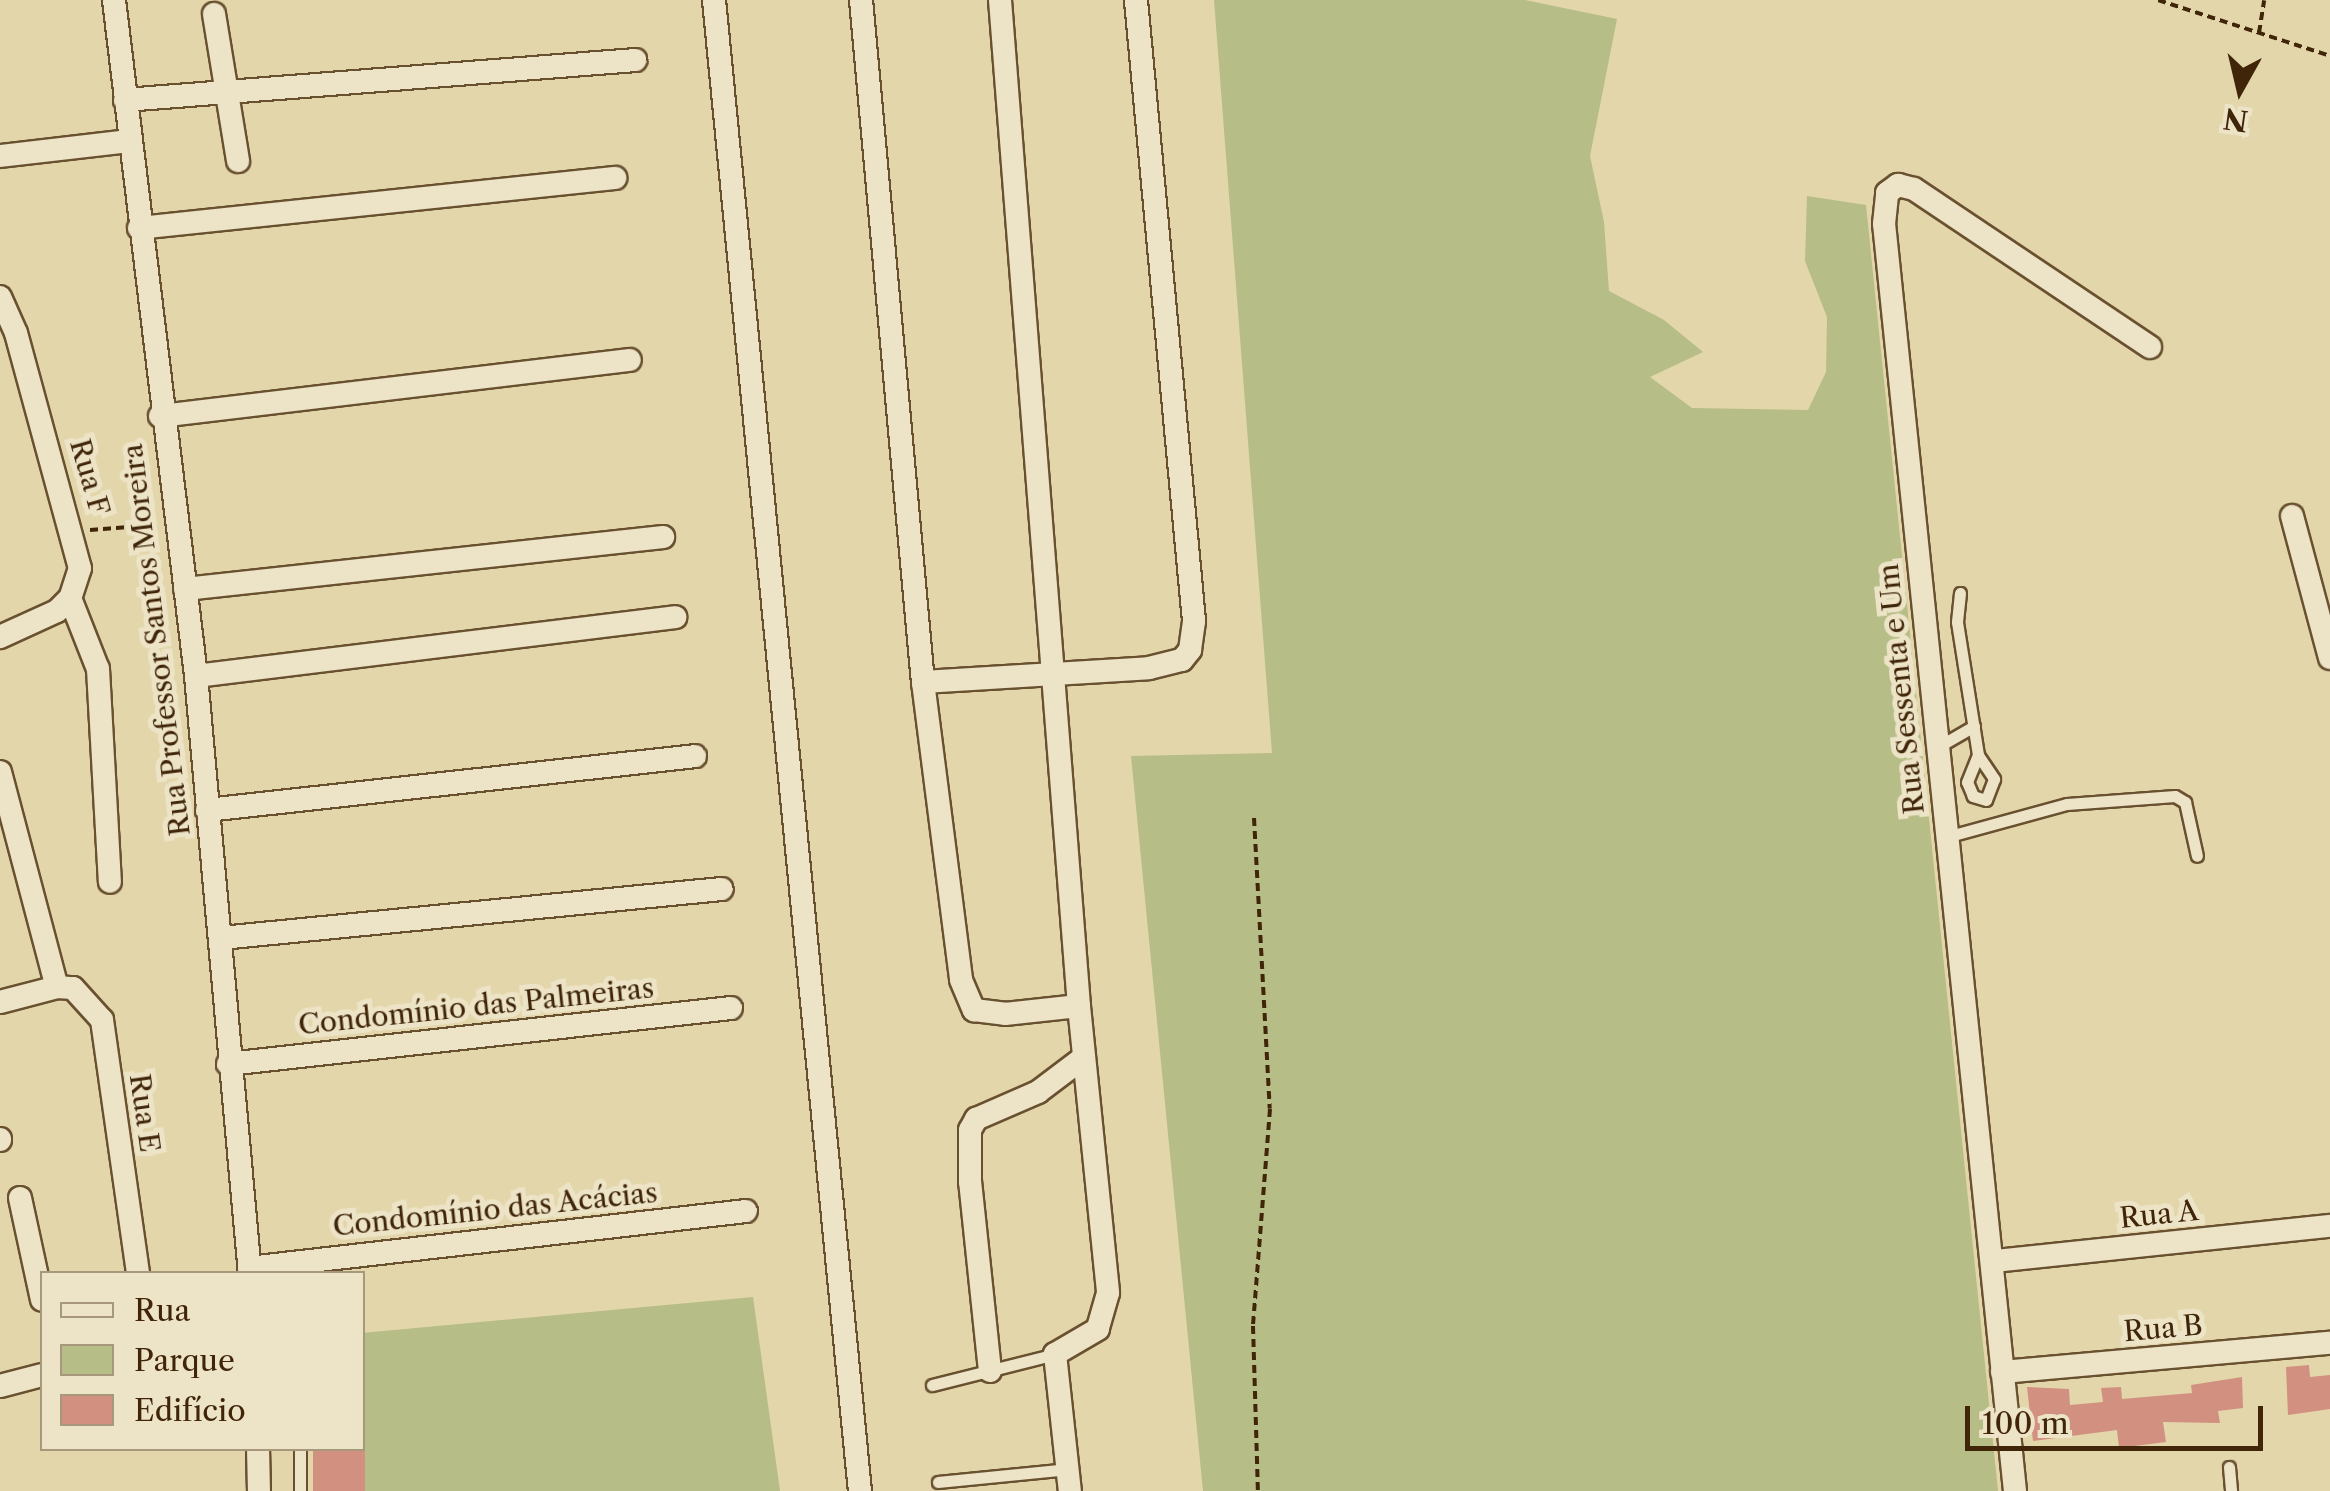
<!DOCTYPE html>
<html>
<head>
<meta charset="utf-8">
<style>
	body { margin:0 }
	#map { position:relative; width:2330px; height:1491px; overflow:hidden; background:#e3d6aa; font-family:"Libre Caslon Text",serif }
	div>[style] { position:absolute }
	.green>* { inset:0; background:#b6bd86 }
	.building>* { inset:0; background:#d29080; transform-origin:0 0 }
	.path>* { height:4px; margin-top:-2px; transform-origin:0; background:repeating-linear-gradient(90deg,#402508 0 8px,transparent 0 13px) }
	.roads { filter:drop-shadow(2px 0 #695130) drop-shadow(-2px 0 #695130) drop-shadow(0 2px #695130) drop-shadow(0 -2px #695130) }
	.lane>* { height:11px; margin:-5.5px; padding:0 5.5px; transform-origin:5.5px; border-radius:5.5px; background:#ede4c8 }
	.street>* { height:22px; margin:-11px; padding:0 11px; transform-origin:11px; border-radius:11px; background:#ede4c8 }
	span { translate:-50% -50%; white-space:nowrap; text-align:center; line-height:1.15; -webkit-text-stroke:10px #ede4c8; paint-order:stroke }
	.street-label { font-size:28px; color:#402508 }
	.legend { position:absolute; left:40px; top:1271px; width:325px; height:180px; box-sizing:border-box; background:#ede4c8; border:2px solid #a8987b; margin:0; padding:12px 18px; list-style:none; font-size:30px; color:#402508 }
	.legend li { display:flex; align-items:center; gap:20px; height:50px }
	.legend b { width:50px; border:2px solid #a8987b }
	.north { position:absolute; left:2190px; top:40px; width:100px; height:100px; -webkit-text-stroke:8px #ede4c8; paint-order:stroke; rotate:188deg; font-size:28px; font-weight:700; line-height:40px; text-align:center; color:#402508 }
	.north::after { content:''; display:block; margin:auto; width:35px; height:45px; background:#402508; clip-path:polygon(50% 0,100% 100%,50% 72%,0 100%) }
	.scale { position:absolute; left:1965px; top:1406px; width:298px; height:45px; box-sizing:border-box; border:5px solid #402508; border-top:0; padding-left:12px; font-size:30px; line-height:35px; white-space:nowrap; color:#402508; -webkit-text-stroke:8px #ede4c8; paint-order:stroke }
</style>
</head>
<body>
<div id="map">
	<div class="green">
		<div style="clip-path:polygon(1214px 0,1525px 0,1617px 19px,1590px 156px,1604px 222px,1609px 291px,1664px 320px,1703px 352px,1650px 377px,1692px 408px,1808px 410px,1826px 372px,1827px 317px,1805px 261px,1807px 196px,1866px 205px,1998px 1491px,1203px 1491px,1131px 756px,1272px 753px)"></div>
		<div style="clip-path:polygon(753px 1297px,780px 1491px,365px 1491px,362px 1333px)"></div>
	</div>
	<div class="building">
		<div style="clip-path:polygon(2309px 1365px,2310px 1377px,2330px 1375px,2330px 1409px,2288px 1415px,2286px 1367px)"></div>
		<div style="clip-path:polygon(2242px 1377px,2243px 1408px,2218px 1411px,2220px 1423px,2163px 1422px,2166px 1442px,2119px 1448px,2117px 1430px,2033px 1441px,2027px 1387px,2069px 1389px,2070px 1405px,2103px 1402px,2101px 1388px,2121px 1387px,2122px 1399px,2145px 1397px,2192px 1393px,2191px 1385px)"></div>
		<div style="left:313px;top:1448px;width:52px;height:43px"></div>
	</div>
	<div class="path">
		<div style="left:2158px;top:0;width:181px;rotate:18deg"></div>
		<div style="left:2259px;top:33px;width:33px;rotate:-81deg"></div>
		<div style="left:90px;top:530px;width:65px;rotate:-4.4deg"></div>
		<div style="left:1254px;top:818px;width:291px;rotate:86.9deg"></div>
		<div style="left:1270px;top:1109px;width:218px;rotate:94.5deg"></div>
		<div style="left:1253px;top:1326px;width:165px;rotate:88.3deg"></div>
	</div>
	<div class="roads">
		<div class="lane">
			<div style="left:1960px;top:593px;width:29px;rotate:96deg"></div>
			<div style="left:1957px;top:622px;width:135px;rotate:81deg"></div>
			<div style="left:1978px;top:755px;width:29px;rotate:56deg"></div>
			<div style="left:1994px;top:779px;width:22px;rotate:111deg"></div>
			<div style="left:1986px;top:800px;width:14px;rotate:-163deg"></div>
			<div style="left:1973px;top:796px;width:15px;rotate:-113deg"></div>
			<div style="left:1967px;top:782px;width:29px;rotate:-68deg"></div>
			<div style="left:1936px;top:748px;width:44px;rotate:-30.1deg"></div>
			<div style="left:1946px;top:837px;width:125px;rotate:-15.3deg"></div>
			<div style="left:2067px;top:804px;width:108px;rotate:-4.2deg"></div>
			<div style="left:2175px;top:796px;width:12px;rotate:31deg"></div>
			<div style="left:2185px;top:802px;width:55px;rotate:77.5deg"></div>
			<div style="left:932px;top:1385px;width:127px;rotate:-14.1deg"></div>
			<div style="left:300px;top:1448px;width:43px;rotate:90deg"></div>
			<div style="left:2229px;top:1467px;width:24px;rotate:85deg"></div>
			<div style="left:938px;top:1482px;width:131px;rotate:-5.7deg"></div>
		</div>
		<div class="street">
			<div style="left:114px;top:0;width:681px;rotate:83.08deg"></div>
			<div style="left:196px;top:676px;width:600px;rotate:84.84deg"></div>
			<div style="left:714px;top:0;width:1498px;rotate:84.41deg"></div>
			<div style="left:861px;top:0;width:685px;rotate:84.81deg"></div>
			<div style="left:923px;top:682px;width:300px;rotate:82.7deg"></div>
			<div style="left:961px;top:980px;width:33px;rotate:67deg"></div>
			<div style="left:974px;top:1010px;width:31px;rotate:7deg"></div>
			<div style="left:1005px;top:1014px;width:74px;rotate:-6.2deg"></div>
			<div style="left:1000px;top:0;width:1009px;rotate:85.51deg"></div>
			<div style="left:1079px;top:1006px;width:288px;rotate:84.2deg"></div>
			<div style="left:1108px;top:1293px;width:37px;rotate:106deg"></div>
			<div style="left:1098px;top:1329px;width:50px;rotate:149.8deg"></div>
			<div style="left:1055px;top:1354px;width:138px;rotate:83.8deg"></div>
			<div style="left:214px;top:14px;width:149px;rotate:80.7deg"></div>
			<div style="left:125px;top:100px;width:512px;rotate:-4.48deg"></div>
			<div style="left:0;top:156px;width:130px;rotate:-6.6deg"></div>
			<div style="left:139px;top:228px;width:479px;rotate:-6deg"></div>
			<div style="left:0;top:297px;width:39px;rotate:66deg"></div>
			<div style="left:16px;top:333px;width:244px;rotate:74.8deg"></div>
			<div style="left:80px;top:568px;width:32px;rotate:108deg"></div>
			<div style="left:70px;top:598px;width:18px;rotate:135deg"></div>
			<div style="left:57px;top:611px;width:63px;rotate:155.5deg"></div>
			<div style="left:160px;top:416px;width:473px;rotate:-6.8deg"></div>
			<div style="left:2292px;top:516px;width:147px;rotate:75deg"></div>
			<div style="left:185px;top:589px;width:481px;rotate:-6.2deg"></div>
			<div style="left:70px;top:598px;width:76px;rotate:68.5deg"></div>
			<div style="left:98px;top:669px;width:213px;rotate:86.8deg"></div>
			<div style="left:196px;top:676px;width:483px;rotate:-7deg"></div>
			<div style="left:923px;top:682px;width:226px;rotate:-3.5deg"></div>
			<div style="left:1149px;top:668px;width:34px;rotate:-14deg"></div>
			<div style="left:1182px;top:660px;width:13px;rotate:-51deg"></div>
			<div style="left:1190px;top:650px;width:29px;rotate:-82deg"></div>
			<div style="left:1194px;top:621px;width:624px;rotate:-95.34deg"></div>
			<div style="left:0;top:772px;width:222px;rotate:75.2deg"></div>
			<div style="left:57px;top:987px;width:16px;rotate:4deg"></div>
			<div style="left:73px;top:988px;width:43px;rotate:47.8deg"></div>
			<div style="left:102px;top:1020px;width:257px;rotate:81.9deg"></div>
			<div style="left:207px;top:810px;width:491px;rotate:-6.3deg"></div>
			<div style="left:221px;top:938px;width:503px;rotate:-5.59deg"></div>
			<div style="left:0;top:1002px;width:59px;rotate:-14.7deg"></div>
			<div style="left:228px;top:1064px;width:506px;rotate:-6.35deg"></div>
			<div style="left:0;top:1139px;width:1px;rotate:90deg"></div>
			<div style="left:20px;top:1198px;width:104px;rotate:77.8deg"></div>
			<div style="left:1995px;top:1261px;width:337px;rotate:-6deg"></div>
			<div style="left:249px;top:1268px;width:500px;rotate:-6.54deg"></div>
			<div style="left:990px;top:1371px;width:190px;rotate:-96deg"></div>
			<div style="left:970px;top:1182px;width:52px;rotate:-90deg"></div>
			<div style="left:970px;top:1130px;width:13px;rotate:-61deg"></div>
			<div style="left:976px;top:1119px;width:68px;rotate:-23.5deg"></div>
			<div style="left:1038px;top:1092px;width:56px;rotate:-37.1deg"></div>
			<div style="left:2002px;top:1372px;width:329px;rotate:-5.1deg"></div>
			<div style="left:0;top:1386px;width:43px;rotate:-14.7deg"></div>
			<div style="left:258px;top:1448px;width:43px;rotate:88.7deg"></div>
			<div style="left:2015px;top:1491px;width:1274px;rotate:-95.9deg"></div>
			<div style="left:1884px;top:224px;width:31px;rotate:-84deg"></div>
			<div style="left:1887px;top:193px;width:14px;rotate:-36deg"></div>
			<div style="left:1898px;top:185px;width:16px;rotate:14deg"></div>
			<div style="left:1914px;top:189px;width:284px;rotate:33.8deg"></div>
		</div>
	</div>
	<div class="street-label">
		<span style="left:90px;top:477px;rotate:74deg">Rua F</span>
		<span style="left:156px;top:640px;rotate:-97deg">Rua Professor Santos Moreira</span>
		<span style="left:1901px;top:689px;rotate:-96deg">Rua Sessenta e Um</span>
		<span style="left:476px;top:1006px;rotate:-6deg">Condomínio das Palmeiras</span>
		<span style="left:145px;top:1113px;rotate:82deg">Rua E</span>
		<span style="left:495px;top:1209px;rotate:-6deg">Condomínio das Acácias</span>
		<span style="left:2159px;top:1214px;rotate:-6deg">Rua A</span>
		<span style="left:2163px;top:1328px;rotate:-5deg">Rua B</span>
	</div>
	<ul class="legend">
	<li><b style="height:12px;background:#ede4c8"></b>Rua</li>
	<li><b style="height:28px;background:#b6bd86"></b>Parque</li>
	<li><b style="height:28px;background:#d29080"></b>Edifício</li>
	</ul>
	<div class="north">N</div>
	<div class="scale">100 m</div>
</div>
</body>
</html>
